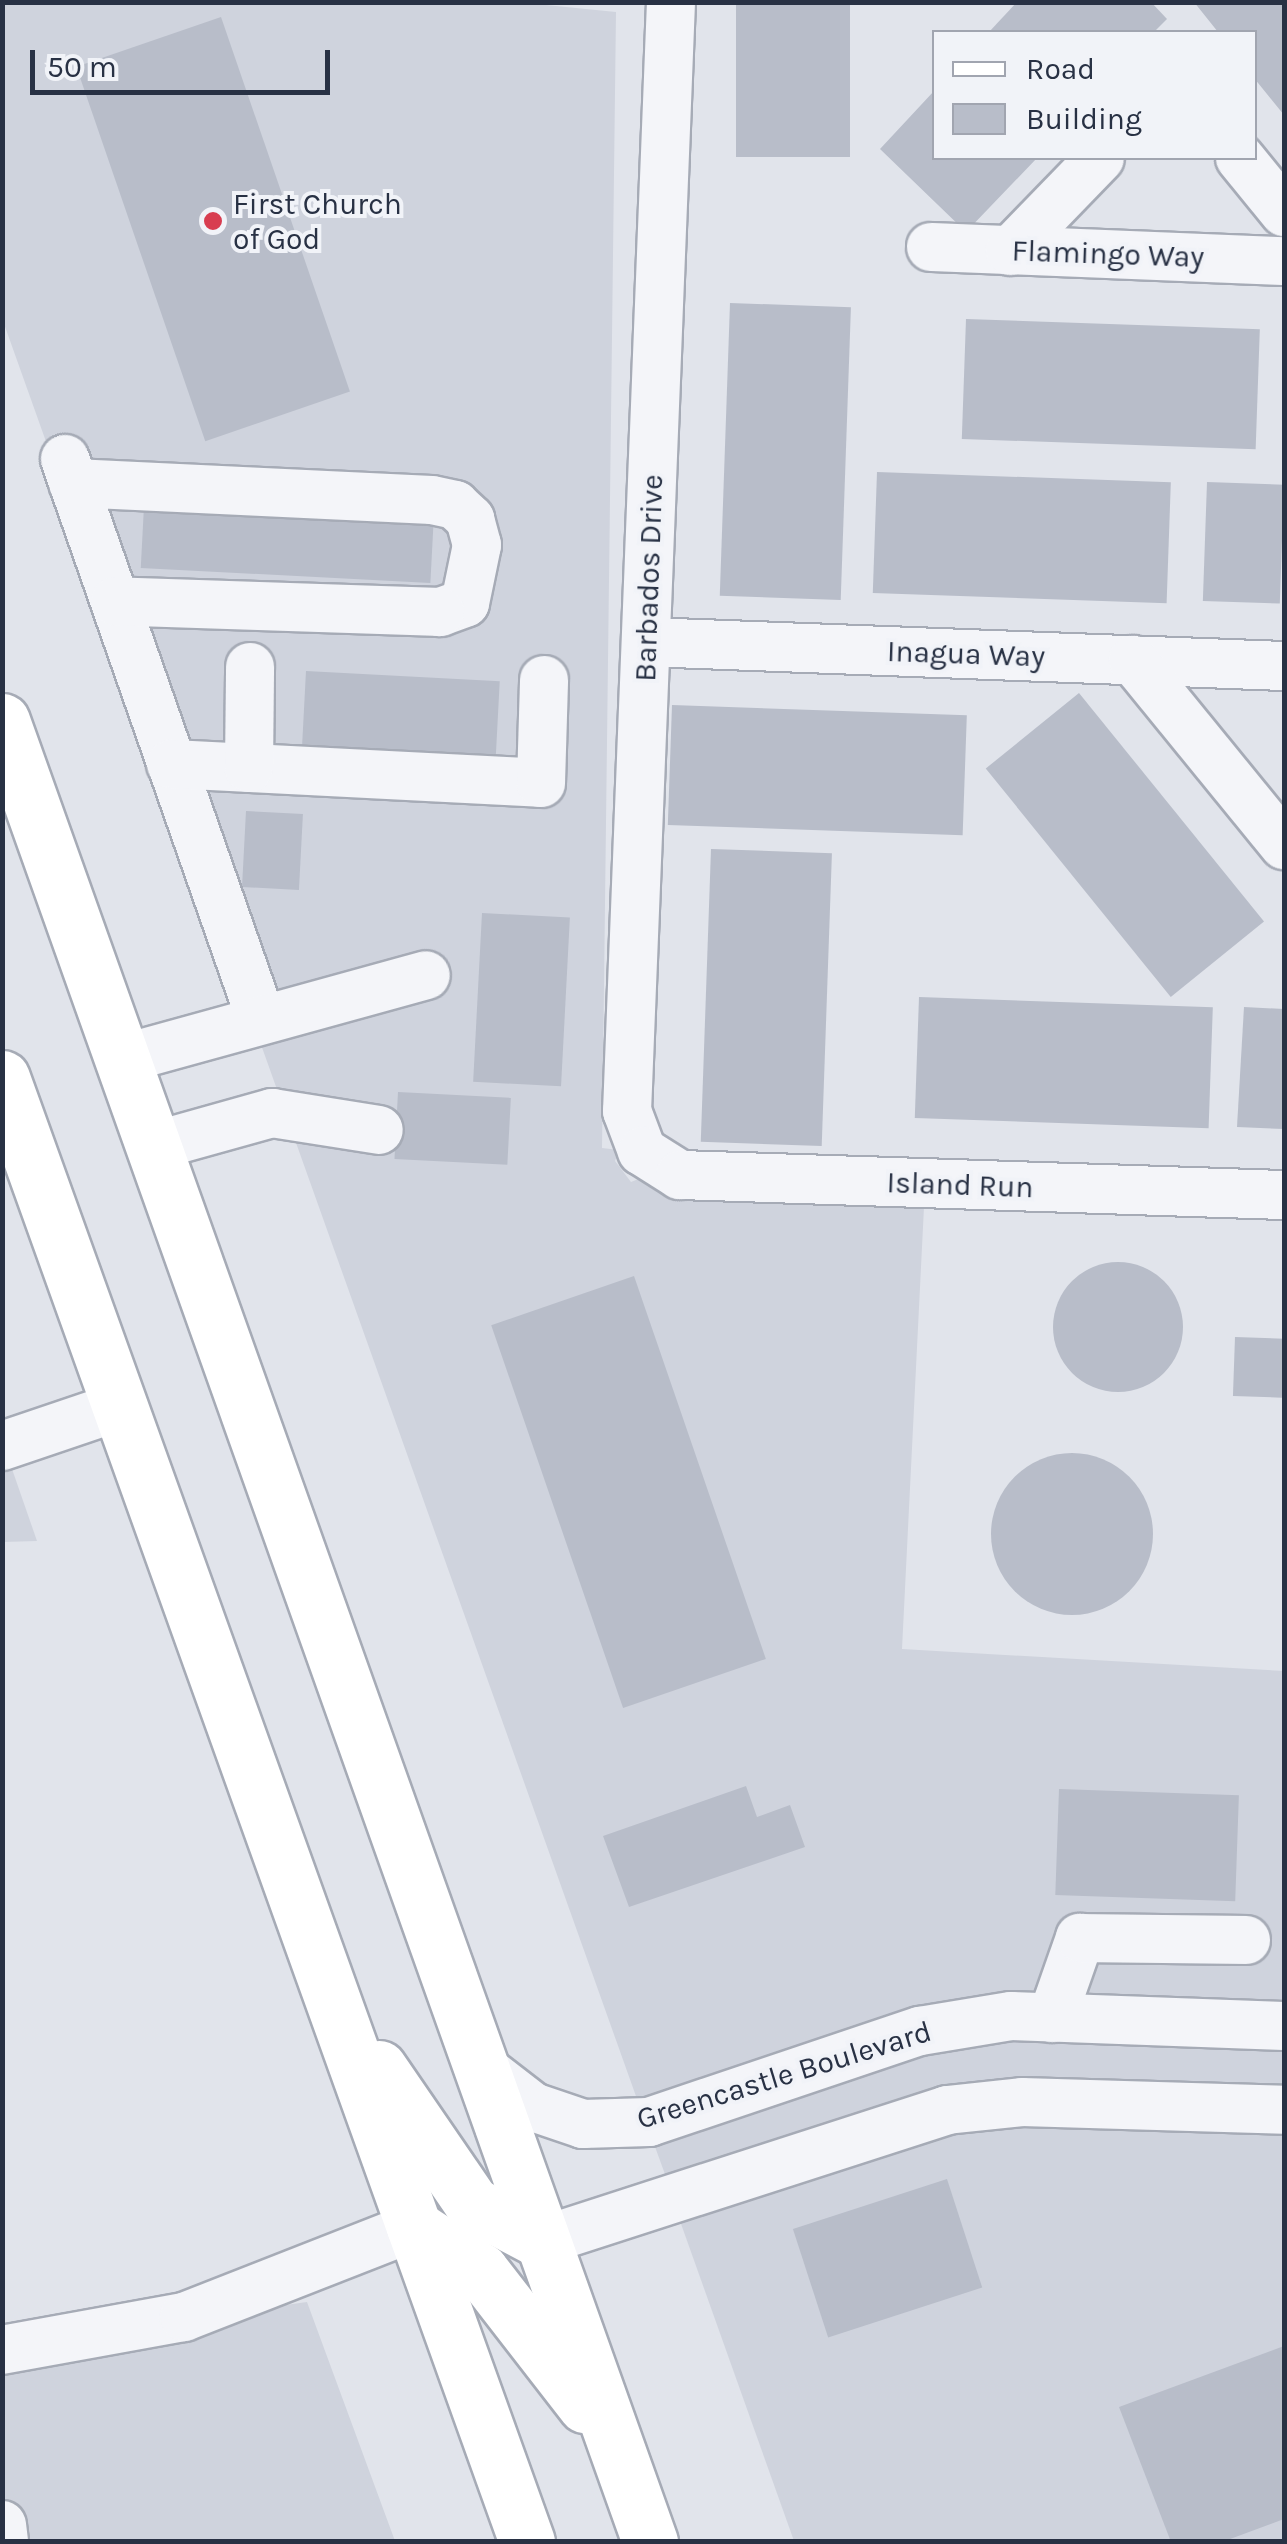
<!DOCTYPE html>
<html>
<head>
<meta charset="utf-8">
<style>
	body { margin:0 }
	#map { position:relative; width:1287px; height:2544px; overflow:hidden; background:#e1e4eb; font-family:Karla,sans-serif }
	div>[style] { position:absolute }
	.built>* { inset:0; background:#cfd3dd }
	.building>* { inset:0; background:#b8bdc9; transform-origin:0 0 }
	.round { border-radius:50% }
	.roads { filter:drop-shadow(2px 0 #a6abb6) drop-shadow(-2px 0 #a6abb6) drop-shadow(0 2px #a6abb6) drop-shadow(0 -2px #a6abb6) }
	.minor>* { height:48px; margin:-24px; padding:0 24px; transform-origin:24px; border-radius:24px; background:#f4f5f9 }
	.major>* { height:55px; margin:-27.5px; padding:0 27.5px; transform-origin:27.5px; border-radius:27.5px; background:#fff }
	.dots>* { width:28px; height:28px; translate:-50% -50%; box-sizing:border-box; border:5px solid #f1f3f8; border-radius:50% }
	span { translate:-50% -50%; white-space:nowrap; text-align:center; line-height:1.15; -webkit-text-stroke:8px #f1f3f8; paint-order:stroke }
	.poi-label { font-size:30px; color:#283144 }
	.left { translate:0 -50%; text-align:left }
	.street-label { font-size:30px; color:#283144 }
	.frame { position:absolute; inset:0; border:5px solid #283144; pointer-events:none }
	.legend { position:absolute; left:932px; top:30px; width:325px; height:130px; box-sizing:border-box; background:#f1f3f8; border:2px solid #a1a5b0; margin:0; padding:12px 18px; list-style:none; font-size:30px; color:#283144 }
	.legend li { display:flex; align-items:center; gap:20px; height:50px }
	.legend b { width:50px; border:2px solid #a1a5b0 }
	.scale { position:absolute; left:30px; top:50px; width:300px; height:45px; box-sizing:border-box; border:5px solid #283144; border-top:0; padding-left:12px; font-size:30px; line-height:35px; white-space:nowrap; color:#283144; -webkit-text-stroke:8px #f1f3f8; paint-order:stroke }
</style>
</head>
<body>
<div id="map">
	<div class="built">
		<div style="clip-path:polygon(516px 2px,616px 12px,602px 1148px,619px 1150px,615px 1161px,631px 1182px,641px 1178px,679px 1199px,924px 1207px,902px 1649px,1284px 1671px,1284px 2003px,1009px 1993px,637px 2099px,3px 321px,2px 3px)"></div>
		<div style="clip-path:polygon(3px 1443px,37px 1541px,3px 1542px)"></div>
		<div style="clip-path:polygon(1012px 2039px,1284px 2049px,1284px 2087px,1021px 2079px,666px 2177px,654px 2144px,924px 2054px)"></div>
		<div style="clip-path:polygon(1022px 2125px,1284px 2134px,1284px 2541px,794px 2541px,680px 2221px,951px 2133px)"></div>
		<div style="clip-path:polygon(307px 2302px,395px 2541px,3px 2542px,3px 2373px,187px 2339px,271px 2307px)"></div>
	</div>
	<div class="building">
		<div style="left:736px;top:2px;width:114px;height:155px"></div>
		<div style="clip-path:polygon(1017px 2px,1151px 2px,1167px 19px,1154px 32px,989px 32px)"></div>
		<div style="clip-path:polygon(1194px 2px,1284px 2px,1284px 115px,1254px 78px,1254px 32px,1218px 32px)"></div>
		<div style="left:221px;top:17px;width:396px;height:153px;rotate:71deg"></div>
		<div style="clip-path:polygon(934px 91px,934px 158px,1037px 158px,966px 232px,880px 149px)"></div>
		<div style="left:730px;top:303px;width:121px;height:293px;rotate:2deg"></div>
		<div style="left:966px;top:319px;width:294px;height:120px;rotate:2deg"></div>
		<div style="left:877px;top:472px;width:294px;height:121px;rotate:2deg"></div>
		<div style="left:1207px;top:482px;width:77px;height:119px;rotate:2deg"></div>
		<div style="left:144px;top:506px;width:290px;height:62px;rotate:3deg"></div>
		<div style="left:306px;top:671px;width:194px;height:76px;rotate:3deg"></div>
		<div style="left:1079px;top:693px;width:294px;height:120px;rotate:51deg"></div>
		<div style="left:672px;top:705px;width:295px;height:120px;rotate:2deg"></div>
		<div style="left:246px;top:811px;width:57px;height:76px;rotate:3deg"></div>
		<div style="left:711px;top:849px;width:121px;height:293px;rotate:2deg"></div>
		<div style="left:482px;top:913px;width:88px;height:169px;rotate:3deg"></div>
		<div style="left:919px;top:997px;width:294px;height:121px;rotate:2deg"></div>
		<div style="clip-path:polygon(1244px 1007px,1284px 1009px,1284px 1129px,1237px 1127px)"></div>
		<div style="left:398px;top:1092px;width:113px;height:67px;rotate:3deg"></div>
		<div class="round" style="left:1053px;top:1262px;width:130px;height:130px"></div>
		<div style="left:634px;top:1276px;width:405px;height:151px;rotate:71deg"></div>
		<div style="left:1235px;top:1337px;width:49px;height:59px;rotate:2deg"></div>
		<div class="round" style="left:991px;top:1453px;width:162px;height:162px"></div>
		<div style="clip-path:polygon(746px 1786px,757px 1817px,790px 1805px,805px 1847px,629px 1907px,603px 1836px)"></div>
		<div style="left:1059px;top:1789px;width:180px;height:106px;rotate:2deg"></div>
		<div style="left:947px;top:2179px;width:114px;height:162px;rotate:72deg"></div>
		<div style="clip-path:polygon(1284px 2346px,1284px 2519px,1222px 2542px,1171px 2542px,1119px 2407px)"></div>
	</div>
	<div class="roads">
		<div class="minor">
			<div style="left:671px;top:2px;width:1110px;rotate:92.27deg"></div>
			<div style="left:627px;top:1111px;width:43px;rotate:69.4deg"></div>
			<div style="left:642px;top:1151px;width:45px;rotate:32.3deg"></div>
			<div style="left:680px;top:1175px;width:604px;rotate:1.9deg"></div>
			<div style="left:1240px;top:158px;width:70px;rotate:50.8deg"></div>
			<div style="left:931px;top:247px;width:353px;rotate:2.3deg"></div>
			<div style="left:1010px;top:251px;width:129px;rotate:-45.9deg"></div>
			<div style="left:65px;top:459px;width:593px;rotate:70.71deg"></div>
			<div style="left:73px;top:483px;width:359px;rotate:2.7deg"></div>
			<div style="left:432px;top:500px;width:24px;rotate:12deg"></div>
			<div style="left:455px;top:505px;width:21px;rotate:43deg"></div>
			<div style="left:470px;top:519px;width:27px;rotate:75deg"></div>
			<div style="left:477px;top:545px;width:59px;rotate:101.7deg"></div>
			<div style="left:465px;top:603px;width:27px;rotate:160deg"></div>
			<div style="left:440px;top:612px;width:325px;rotate:-178.1deg"></div>
			<div style="left:647px;top:642px;width:637px;rotate:2.16deg"></div>
			<div style="left:1133px;top:660px;width:239px;rotate:50.8deg"></div>
			<div style="left:171px;top:764px;width:370px;rotate:2.9deg"></div>
			<div style="left:541px;top:783px;width:103px;rotate:-88.3deg"></div>
			<div style="left:249px;top:768px;width:101px;rotate:-89.4deg"></div>
			<div style="left:122px;top:1059px;width:315px;rotate:-15.4deg"></div>
			<div style="left:154px;top:1146px;width:123px;rotate:-15.6deg"></div>
			<div style="left:272px;top:1113px;width:108px;rotate:9deg"></div>
			<div style="left:2px;top:1446px;width:125px;rotate:-18.7deg"></div>
			<div style="left:1052px;top:2018px;width:85px;rotate:-70.7deg"></div>
			<div style="left:1080px;top:1938px;width:166px;rotate:0.7deg"></div>
			<div style="left:480px;top:2066px;width:67px;rotate:37.7deg"></div>
			<div style="left:533px;top:2107px;width:53px;rotate:18.8deg"></div>
			<div style="left:583px;top:2124px;width:66px;rotate:-1.7deg"></div>
			<div style="left:649px;top:2122px;width:286px;rotate:-18.6deg"></div>
			<div style="left:920px;top:2031px;width:92px;rotate:-9.4deg"></div>
			<div style="left:1011px;top:2016px;width:273px;rotate:2.1deg"></div>
			<div style="left:542px;top:2241px;width:426px;rotate:-17.9deg"></div>
			<div style="left:947px;top:2110px;width:75px;rotate:-6.1deg"></div>
			<div style="left:1022px;top:2102px;width:262px;rotate:1.7deg"></div>
			<div style="left:2px;top:2350px;width:185px;rotate:-10.3deg"></div>
			<div style="left:184px;top:2317px;width:247px;rotate:-21.4deg"></div>
			<div style="left:2px;top:2525px;width:17px;rotate:83deg"></div>
		</div>
		<div class="major">
			<div style="left:2px;top:721px;width:1933px;rotate:70.41deg"></div>
			<div style="left:2px;top:1078px;width:1555px;rotate:70.27deg"></div>
			<div style="left:379px;top:2068px;width:165px;rotate:55.6deg"></div>
			<div style="left:472px;top:2204px;width:79px;rotate:27.9deg"></div>
			<div style="left:414px;top:2227px;width:80px;rotate:33.3deg"></div>
			<div style="left:481px;top:2271px;width:170px;rotate:52.2deg"></div>
		</div>
	</div>
	<div class="dots">
		<div style="left:213px;top:221px;background:#d83d50"></div>
	</div>
	<div class="poi-label">
		<span class="left" style="left:233px;top:221px">First Church<br>of God</span>
	</div>
	<div class="street-label">
		<span style="left:1108px;top:254px;rotate:2deg">Flamingo Way</span>
		<span style="left:649px;top:578px;rotate:-88deg">Barbados Drive</span>
		<span style="left:966px;top:654px;rotate:2deg">Inagua Way</span>
		<span style="left:960px;top:1185px;rotate:2deg">Island Run</span>
		<span style="left:784px;top:2075px;rotate:-17deg">Greencastle Boulevard</span>
	</div>
	<div class="frame"></div>
	<ul class="legend">
	<li><b style="height:12px;background:#fff"></b>Road</li>
	<li><b style="height:28px;background:#b8bdc9"></b>Building</li>
	</ul>
	<div class="scale">50 m</div>
</div>
</body>
</html>
